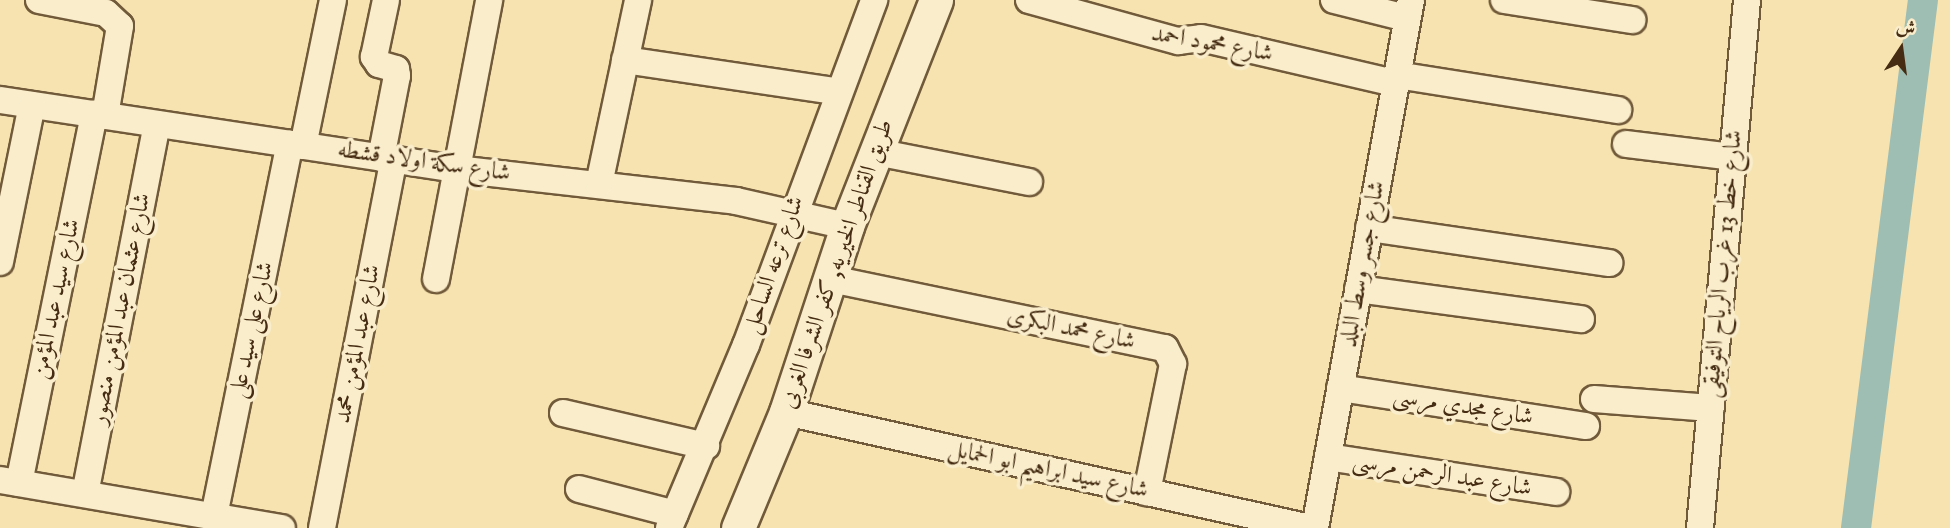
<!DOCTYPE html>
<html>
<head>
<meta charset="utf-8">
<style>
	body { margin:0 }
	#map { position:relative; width:1950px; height:528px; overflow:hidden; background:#f6e3b0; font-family:"IM FELL English",Amiri,serif }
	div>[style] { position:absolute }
	.canal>* { height:30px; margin:-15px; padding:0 15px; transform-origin:15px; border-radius:15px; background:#9ebdb3 }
	.roads { filter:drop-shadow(2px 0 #715a3a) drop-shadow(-2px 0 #715a3a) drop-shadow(0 2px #715a3a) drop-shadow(0 -2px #715a3a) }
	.minor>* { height:26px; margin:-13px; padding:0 13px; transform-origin:13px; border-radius:13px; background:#f9edcc }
	.tertiary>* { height:33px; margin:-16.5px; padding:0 16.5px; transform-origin:16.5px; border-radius:16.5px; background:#f9edcc }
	span { translate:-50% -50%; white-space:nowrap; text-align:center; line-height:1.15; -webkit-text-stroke:7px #f9edcc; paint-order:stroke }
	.street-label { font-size:24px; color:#452c12 }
	.north { position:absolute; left:1866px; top:14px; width:70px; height:70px; -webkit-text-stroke:5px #f9edcc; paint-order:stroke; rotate:13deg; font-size:19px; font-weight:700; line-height:28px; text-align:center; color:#452c12 }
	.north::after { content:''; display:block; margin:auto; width:24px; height:32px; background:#452c12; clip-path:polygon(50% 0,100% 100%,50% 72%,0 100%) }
</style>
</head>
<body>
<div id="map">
	<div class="canal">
		<div style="left:1856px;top:528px;width:532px;rotate:-82.77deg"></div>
	</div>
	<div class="roads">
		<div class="minor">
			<div style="left:39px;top:0;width:68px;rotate:11deg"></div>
			<div style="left:106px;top:13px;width:19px;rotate:43deg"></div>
			<div style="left:120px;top:26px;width:91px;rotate:99.5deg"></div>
			<div style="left:1029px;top:0;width:155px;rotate:15.4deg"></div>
			<div style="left:1178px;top:41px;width:23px;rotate:-7deg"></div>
			<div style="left:1201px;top:38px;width:199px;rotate:13.1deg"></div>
			<div style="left:1334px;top:0;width:75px;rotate:13.9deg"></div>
			<div style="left:1504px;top:0;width:130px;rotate:8.9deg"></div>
			<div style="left:625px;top:60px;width:213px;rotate:8.4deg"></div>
			<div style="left:1397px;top:75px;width:224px;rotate:9deg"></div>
			<div style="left:0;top:100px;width:461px;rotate:8.6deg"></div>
			<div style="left:456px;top:169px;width:282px;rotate:6.5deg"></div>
			<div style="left:736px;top:201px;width:114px;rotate:12.7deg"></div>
			<div style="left:1626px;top:144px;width:108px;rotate:6.9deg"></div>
			<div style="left:303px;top:146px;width:149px;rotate:-78.4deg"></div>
			<div style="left:876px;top:152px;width:156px;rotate:11.1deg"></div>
			<div style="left:381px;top:158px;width:84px;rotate:-79deg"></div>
			<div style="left:397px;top:76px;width:7px;rotate:-98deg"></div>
			<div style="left:396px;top:69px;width:18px;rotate:-164deg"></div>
			<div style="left:379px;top:64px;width:9px;rotate:-126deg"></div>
			<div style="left:374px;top:57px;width:58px;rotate:-78.1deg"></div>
			<div style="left:599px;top:184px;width:188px;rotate:-78deg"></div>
			<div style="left:1369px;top:228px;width:243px;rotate:8.3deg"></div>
			<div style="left:0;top:262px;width:160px;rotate:-78.5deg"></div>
			<div style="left:436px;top:279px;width:284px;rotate:-79.2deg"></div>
			<div style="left:831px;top:279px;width:341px;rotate:11.7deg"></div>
			<div style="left:1165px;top:348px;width:18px;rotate:63deg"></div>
			<div style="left:1173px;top:364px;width:131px;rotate:101.5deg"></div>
			<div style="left:1358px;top:289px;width:225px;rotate:7.7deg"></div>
			<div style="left:1340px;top:388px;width:249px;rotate:8.8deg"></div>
			<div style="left:1594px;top:399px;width:117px;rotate:4.4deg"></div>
			<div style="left:786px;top:412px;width:537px;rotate:12.48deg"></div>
			<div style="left:563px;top:413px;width:147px;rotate:13deg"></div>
			<div style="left:1328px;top:457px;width:231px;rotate:8.7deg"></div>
			<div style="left:0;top:480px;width:286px;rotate:9.7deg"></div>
			<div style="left:19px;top:483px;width:377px;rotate:-78.5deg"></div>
			<div style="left:579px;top:489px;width:99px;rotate:14.6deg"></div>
			<div style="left:85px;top:494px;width:377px;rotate:-79deg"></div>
			<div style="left:214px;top:516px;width:380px;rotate:-78.5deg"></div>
			<div style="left:322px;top:528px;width:376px;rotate:-79deg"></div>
			<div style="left:669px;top:528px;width:199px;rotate:-67.2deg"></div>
			<div style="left:746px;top:345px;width:368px;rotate:-69.6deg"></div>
			<div style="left:1315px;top:528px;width:537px;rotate:-79.7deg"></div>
			<div style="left:1700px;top:528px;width:530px;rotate:-84.91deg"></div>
		</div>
		<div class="tertiary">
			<div style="left:738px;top:528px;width:126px;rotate:-67.5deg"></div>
			<div style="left:786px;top:412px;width:196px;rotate:-71.8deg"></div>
			<div style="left:847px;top:226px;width:243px;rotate:-68.5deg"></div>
		</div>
	</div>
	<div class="street-label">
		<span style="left:1212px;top:44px;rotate:10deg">شارع محمود احمد</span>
		<span style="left:424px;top:162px;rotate:8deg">شارع سكة اولاد قشطه</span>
		<span style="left:837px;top:264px;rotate:-71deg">طريق القناطر الخيريه, كفر الشرفا الغربى</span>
		<span style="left:1363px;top:264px;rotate:-80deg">شارع جسر وسط البلد</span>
		<span style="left:1723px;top:264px;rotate:-85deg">شارع خط 13 غرب الرياح التوفيقى</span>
		<span style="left:774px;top:265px;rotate:-71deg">شارع ترعه الساحل</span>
		<span style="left:56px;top:299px;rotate:-78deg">شارع سيد عبد المؤمن</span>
		<span style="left:121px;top:309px;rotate:-79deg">شارع عثمان عبد المؤمن منصور</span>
		<span style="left:1071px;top:329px;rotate:12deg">شارع محمد البكرى</span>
		<span style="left:252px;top:330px;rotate:-78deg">شارع على سيد على</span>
		<span style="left:358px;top:344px;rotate:-79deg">شارع عبد المؤمن محمد</span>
		<span style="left:1463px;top:407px;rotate:9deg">شارع مجدي مرسى</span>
		<span style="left:1048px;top:470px;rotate:12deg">شارع سيد ابراهيم ابو الحمايل</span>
		<span style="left:1442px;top:475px;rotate:9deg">شارع عبد الرحمن مرسى</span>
	</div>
	<div class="north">ش</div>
</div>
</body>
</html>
